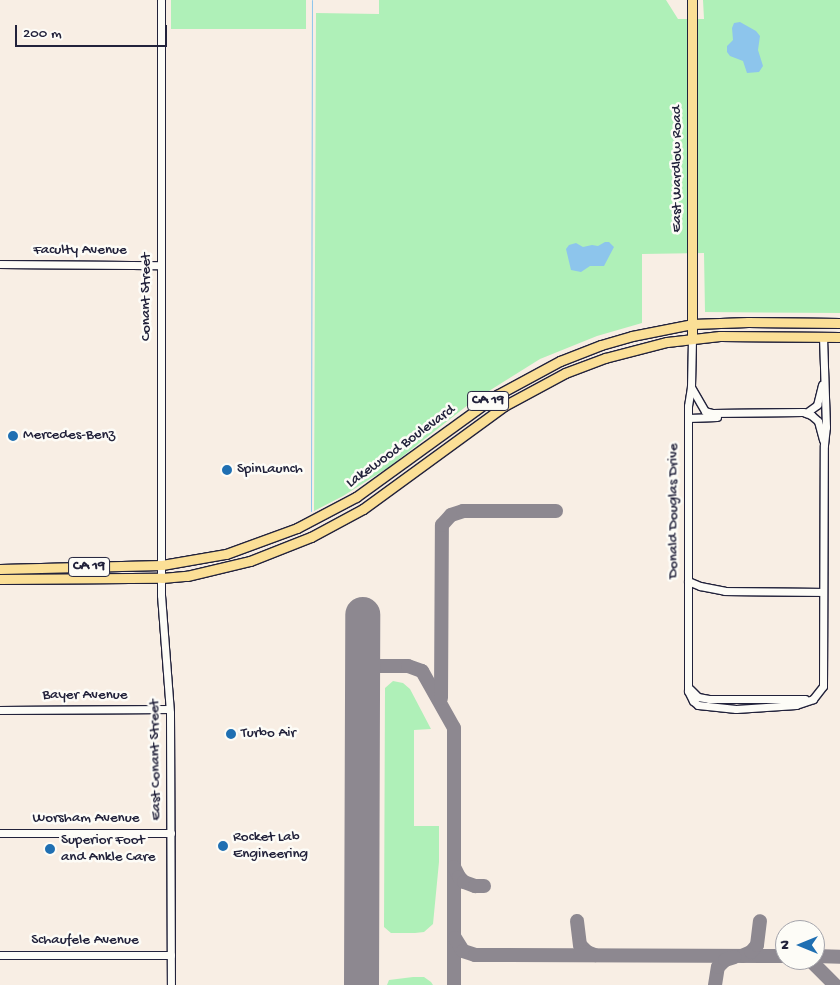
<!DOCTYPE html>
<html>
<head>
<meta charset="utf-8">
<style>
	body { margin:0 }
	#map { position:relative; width:840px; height:985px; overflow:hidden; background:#f8eee4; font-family:"Gochi Hand",sans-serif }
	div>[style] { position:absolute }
	.green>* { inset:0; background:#aff0b8; transform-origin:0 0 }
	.water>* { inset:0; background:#8dc5ec }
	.stream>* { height:1px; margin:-0.5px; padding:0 0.5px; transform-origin:0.5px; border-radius:0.5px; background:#8dc5ec }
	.taxiway>* { height:14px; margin:-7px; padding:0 7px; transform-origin:7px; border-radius:7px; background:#8d8890 }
	.runway>* { height:35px; margin:-17.5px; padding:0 17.5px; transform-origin:17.5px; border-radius:17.5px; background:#8d8890 }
	.roads { filter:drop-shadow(1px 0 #22223b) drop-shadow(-1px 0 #22223b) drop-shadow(0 1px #22223b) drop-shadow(0 -1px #22223b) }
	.minor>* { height:7px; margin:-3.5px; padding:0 3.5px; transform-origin:3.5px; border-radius:3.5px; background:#fdfcf7 }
	.major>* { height:9px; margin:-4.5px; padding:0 4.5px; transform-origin:4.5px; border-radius:4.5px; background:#fbdf96 }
	.dots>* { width:14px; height:14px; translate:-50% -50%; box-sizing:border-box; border:2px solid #fdfcf7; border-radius:50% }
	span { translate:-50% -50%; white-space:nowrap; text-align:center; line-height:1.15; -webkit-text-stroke:5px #fdfcf7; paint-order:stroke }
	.shield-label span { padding:1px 4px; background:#fdfcf7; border:1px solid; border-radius:4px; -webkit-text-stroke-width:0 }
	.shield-label { font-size:14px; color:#22223b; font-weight:700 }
	.street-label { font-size:15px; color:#22223b }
	.poi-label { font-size:15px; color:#22223b }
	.left { translate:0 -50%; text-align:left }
	.north { position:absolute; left:775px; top:920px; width:50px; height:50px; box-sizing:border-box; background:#fdfcf7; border:1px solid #a5a5ac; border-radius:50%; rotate:270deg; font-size:14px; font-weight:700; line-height:20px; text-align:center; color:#22223b }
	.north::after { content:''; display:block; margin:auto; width:18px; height:22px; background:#1f6fb2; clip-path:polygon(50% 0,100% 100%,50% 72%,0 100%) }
	.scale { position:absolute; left:15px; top:25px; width:152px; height:22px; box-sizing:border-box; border:2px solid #22223b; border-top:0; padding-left:6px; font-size:15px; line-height:18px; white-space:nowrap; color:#22223b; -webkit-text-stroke:4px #fdfcf7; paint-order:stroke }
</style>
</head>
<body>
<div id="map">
	<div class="green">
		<div style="left:171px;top:0;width:135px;height:29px"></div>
		<div style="clip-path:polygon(379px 0,666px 0,678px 19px,704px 19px,703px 0,840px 0,840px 313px,705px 312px,704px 253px,642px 254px,642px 323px,597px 336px,540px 359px,473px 401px,389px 467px,343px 496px,314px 511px,316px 13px,379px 14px)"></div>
		<div style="clip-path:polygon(393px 681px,403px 683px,410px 689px,431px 729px,414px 730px,414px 826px,439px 826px,439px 862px,433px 924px,424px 932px,415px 933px,391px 933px,384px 927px,385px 688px)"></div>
		<div style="clip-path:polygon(413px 977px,424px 977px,431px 982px,433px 985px,387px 985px,389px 980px)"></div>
	</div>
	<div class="water">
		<div style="clip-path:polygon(740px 22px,756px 31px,760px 36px,758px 50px,763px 66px,759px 72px,747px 73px,743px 61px,730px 56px,727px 52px,727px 46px,733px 40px,732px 28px,734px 23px)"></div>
		<div style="clip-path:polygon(605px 242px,609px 242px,614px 247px,604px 266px,590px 266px,581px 272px,571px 270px,566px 249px,569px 245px,576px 243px,583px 247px,592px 245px,598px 246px)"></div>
	</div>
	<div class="stream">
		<div style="left:311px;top:511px;width:511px;rotate:-89.89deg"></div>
	</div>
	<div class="taxiway">
		<div style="left:362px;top:666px;width:46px"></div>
		<div style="left:408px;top:666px;width:15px;rotate:20deg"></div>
		<div style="left:422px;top:671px;width:65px;rotate:60.7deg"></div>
		<div style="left:454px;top:728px;width:257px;rotate:90deg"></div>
		<div style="left:441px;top:698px;width:173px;rotate:-89.7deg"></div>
		<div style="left:442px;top:525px;width:13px;rotate:-48deg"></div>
		<div style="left:451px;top:515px;width:13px;rotate:-18deg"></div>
		<div style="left:463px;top:511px;width:93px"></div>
		<div style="left:454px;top:867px;width:11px;rotate:63deg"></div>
		<div style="left:459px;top:877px;width:7px;rotate:45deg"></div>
		<div style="left:464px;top:882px;width:12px;rotate:20deg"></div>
		<div style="left:475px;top:886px;width:9px"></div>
		<div style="left:577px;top:921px;width:24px;rotate:83deg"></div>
		<div style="left:580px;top:945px;width:10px;rotate:45deg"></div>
		<div style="left:587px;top:952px;width:9px;rotate:21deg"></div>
		<div style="left:455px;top:938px;width:15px;rotate:58deg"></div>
		<div style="left:463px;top:951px;width:13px;rotate:18deg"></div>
		<div style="left:475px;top:955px;width:310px;rotate:0.2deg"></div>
		<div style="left:742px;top:956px;width:10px;rotate:-24deg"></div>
		<div style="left:751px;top:952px;width:9px;rotate:-49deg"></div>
		<div style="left:757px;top:945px;width:24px;rotate:-83deg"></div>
		<div style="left:815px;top:956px;width:25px;rotate:2deg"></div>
		<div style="left:810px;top:960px;width:35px;rotate:45deg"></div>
		<div style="left:715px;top:985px;width:18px;rotate:-81deg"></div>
		<div style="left:718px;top:967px;width:10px;rotate:-45deg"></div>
		<div style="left:725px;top:960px;width:10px;rotate:-17deg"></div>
	</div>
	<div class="runway">
		<div style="left:361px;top:985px;width:371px;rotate:-89.8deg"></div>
	</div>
	<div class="roads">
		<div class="minor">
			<div style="left:161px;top:0;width:595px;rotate:90deg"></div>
			<div style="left:161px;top:595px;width:118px;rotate:85.6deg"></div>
			<div style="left:170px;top:713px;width:272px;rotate:89.8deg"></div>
			<div style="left:0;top:264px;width:160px;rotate:0.4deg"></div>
			<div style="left:692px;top:339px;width:48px;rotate:91.2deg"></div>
			<div style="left:691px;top:387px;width:19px;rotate:99deg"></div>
			<div style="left:688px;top:406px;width:285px;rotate:90deg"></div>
			<div style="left:688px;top:691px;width:11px;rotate:63deg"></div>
			<div style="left:693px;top:701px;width:6px;rotate:39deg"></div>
			<div style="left:698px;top:705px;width:38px;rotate:6deg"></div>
			<div style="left:736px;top:709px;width:60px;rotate:-3.8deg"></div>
			<div style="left:796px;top:705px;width:18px;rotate:-19deg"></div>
			<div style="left:813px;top:699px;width:16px;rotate:-52deg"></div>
			<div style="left:823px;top:686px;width:241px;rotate:-89.8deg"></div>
			<div style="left:824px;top:445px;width:18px;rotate:-84deg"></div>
			<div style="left:826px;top:427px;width:90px;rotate:-91.9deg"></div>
			<div style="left:691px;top:387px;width:28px;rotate:60deg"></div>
			<div style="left:705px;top:411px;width:7px;rotate:16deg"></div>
			<div style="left:712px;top:413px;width:91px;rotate:-0.6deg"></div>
			<div style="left:803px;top:412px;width:9px;rotate:21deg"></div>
			<div style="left:811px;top:415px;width:9px;rotate:41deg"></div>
			<div style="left:818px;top:421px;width:20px;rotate:75deg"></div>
			<div style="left:806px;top:413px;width:14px;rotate:-36deg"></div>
			<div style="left:817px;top:405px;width:21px;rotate:-76deg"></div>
			<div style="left:688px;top:418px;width:29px;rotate:-2deg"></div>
			<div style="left:688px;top:581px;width:13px;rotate:23deg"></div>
			<div style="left:700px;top:586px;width:25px;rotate:11deg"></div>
			<div style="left:725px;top:591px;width:98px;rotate:0.6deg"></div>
			<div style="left:690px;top:689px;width:11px;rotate:45deg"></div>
			<div style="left:698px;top:697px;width:11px;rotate:10deg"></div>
			<div style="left:709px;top:699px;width:96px"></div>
			<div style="left:0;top:710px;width:169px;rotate:-0.3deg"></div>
			<div style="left:0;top:833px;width:171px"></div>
			<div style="left:0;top:955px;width:171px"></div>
		</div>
		<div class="major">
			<div style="left:692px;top:0;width:339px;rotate:90deg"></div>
			<div style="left:0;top:569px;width:162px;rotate:-1.4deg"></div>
			<div style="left:162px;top:565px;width:65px;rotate:-9.8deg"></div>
			<div style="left:226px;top:554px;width:76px;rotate:-20.1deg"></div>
			<div style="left:297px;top:528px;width:67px;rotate:-27.7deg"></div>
			<div style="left:356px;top:497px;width:174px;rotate:-35.9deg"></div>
			<div style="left:497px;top:395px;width:72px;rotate:-28.4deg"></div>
			<div style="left:560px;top:361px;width:44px;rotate:-21.3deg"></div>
			<div style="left:601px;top:345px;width:32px;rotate:-16deg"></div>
			<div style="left:632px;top:336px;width:61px;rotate:-11.3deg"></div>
			<div style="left:692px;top:324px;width:56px;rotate:-2deg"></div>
			<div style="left:748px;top:322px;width:92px;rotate:0.6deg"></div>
			<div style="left:0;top:579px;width:162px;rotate:-0.4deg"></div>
			<div style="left:162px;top:578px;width:25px;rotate:-5deg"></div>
			<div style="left:187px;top:576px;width:65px;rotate:-13.4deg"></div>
			<div style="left:250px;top:561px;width:66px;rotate:-21.5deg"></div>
			<div style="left:311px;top:537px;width:59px;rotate:-28.3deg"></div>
			<div style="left:363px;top:509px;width:175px;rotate:-36.1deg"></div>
			<div style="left:504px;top:406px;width:69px;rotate:-28.4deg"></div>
			<div style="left:565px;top:373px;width:43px;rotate:-20.6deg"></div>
			<div style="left:605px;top:358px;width:64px;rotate:-14.5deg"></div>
			<div style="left:667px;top:342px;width:53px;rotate:-6.5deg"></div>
			<div style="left:720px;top:336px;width:120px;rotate:0.5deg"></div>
		</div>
	</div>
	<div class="dots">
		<div style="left:13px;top:436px;background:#1f6fb2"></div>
		<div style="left:227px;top:470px;background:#1f6fb2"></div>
		<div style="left:231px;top:734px;background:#1f6fb2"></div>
		<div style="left:223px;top:846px;background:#1f6fb2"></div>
		<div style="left:50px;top:849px;background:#1f6fb2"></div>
	</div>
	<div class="shield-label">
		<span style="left:488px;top:401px">CA 19</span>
		<span style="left:89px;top:567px">CA 19</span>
	</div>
	<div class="street-label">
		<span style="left:678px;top:169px;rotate:-90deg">East Wardlow Road</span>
		<span style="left:80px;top:251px">Faculty Avenue</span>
		<span style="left:147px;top:297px;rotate:-90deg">Conant Street</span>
		<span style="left:401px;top:447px;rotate:-36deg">Lakewood Boulevard</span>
		<span style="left:674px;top:511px;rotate:-90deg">Donald Douglas Drive</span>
		<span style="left:85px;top:696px">Bayer Avenue</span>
		<span style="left:156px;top:760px;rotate:-91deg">East Conant Street</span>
		<span style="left:86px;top:819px">Worsham Avenue</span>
		<span style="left:85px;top:941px">Schaufele Avenue</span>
	</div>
	<div class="poi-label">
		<span class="left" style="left:23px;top:436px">Mercedes-Benz</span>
		<span class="left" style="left:237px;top:470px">SpinLaunch</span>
		<span class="left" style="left:241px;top:734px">Turbo Air</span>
		<span class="left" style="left:233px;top:846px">Rocket Lab<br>Engineering</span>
		<span class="left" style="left:61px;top:849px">Superior Foot<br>and Ankle Care</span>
	</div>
	<div class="north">N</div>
	<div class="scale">200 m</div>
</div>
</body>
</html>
